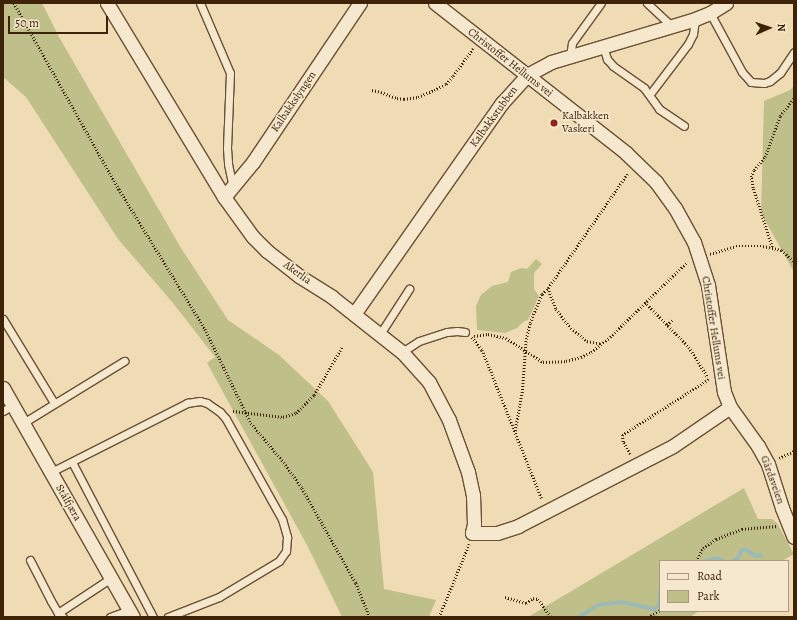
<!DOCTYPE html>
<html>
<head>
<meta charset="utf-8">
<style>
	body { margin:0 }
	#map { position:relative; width:797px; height:620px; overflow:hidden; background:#f0dcb4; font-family:Alegreya,serif }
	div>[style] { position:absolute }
	.green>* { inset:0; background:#bfbf89 }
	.stream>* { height:4px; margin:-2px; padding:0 2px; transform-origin:2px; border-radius:2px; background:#9cbab5 }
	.path>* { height:2.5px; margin-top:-1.25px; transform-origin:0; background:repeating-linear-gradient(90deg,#3e2308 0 1px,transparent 0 3px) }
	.roads { filter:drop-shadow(1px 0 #6a5133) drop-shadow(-1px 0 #6a5133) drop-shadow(0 1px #6a5133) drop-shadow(0 -1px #6a5133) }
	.lane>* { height:7px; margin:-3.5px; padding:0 3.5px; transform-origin:3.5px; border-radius:3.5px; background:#f5e8ce }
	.street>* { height:13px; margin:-6.5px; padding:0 6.5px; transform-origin:6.5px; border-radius:6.5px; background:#f5e8ce }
	.dots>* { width:11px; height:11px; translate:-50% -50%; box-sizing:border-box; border:2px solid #f5e8ce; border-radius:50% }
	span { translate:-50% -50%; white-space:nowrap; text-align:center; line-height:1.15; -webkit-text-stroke:3px #f5e8ce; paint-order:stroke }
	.street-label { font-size:11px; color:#3e2308 }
	.poi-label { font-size:11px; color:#3e2308 }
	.left { translate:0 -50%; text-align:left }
	.frame { position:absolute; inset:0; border:4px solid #3e2308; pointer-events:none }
	.legend { position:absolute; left:659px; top:560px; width:130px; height:52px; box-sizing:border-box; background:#f5e8ce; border:1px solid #ac997f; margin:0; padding:5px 7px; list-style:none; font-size:12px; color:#3e2308 }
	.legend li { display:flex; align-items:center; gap:8px; height:20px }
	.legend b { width:20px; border:1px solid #ac997f }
	.north { position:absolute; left:749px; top:8px; width:40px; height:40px; -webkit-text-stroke:3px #f5e8ce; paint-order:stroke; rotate:88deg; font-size:11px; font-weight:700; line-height:16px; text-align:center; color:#3e2308 }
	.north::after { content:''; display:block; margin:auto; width:14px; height:18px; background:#3e2308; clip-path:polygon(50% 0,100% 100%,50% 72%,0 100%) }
	.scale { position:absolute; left:8px; top:16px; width:100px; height:18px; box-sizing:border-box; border:2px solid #3e2308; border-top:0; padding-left:5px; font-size:12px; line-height:14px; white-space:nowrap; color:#3e2308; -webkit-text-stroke:3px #f5e8ce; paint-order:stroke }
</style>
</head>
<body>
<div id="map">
	<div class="green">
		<div style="clip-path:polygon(3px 3px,42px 3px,59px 37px,181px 248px,228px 320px,279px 355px,328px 401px,373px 472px,384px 589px,436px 600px,429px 617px,342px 617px,308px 547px,207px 363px,215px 357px,173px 303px,118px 239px,26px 97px,3px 77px)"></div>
		<div style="clip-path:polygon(794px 86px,794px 272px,761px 213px,764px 101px,790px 90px)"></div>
		<div style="clip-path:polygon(536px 259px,542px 264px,534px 273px,534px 289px,539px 296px,528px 320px,523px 322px,517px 328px,505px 333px,477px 330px,476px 306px,481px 295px,492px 286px,508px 282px,511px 272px,521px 268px,527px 269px)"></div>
		<div style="clip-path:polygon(744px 488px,758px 519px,772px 519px,777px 523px,794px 554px,782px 561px,660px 561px,660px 611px,700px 611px,690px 617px,528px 617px)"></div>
	</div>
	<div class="stream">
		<div style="left:706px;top:561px;width:11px;rotate:-15deg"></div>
		<div style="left:717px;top:558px;width:8px;rotate:23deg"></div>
		<div style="left:733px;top:561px;width:4px;rotate:-27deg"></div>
		<div style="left:737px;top:559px;width:10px;rotate:-61deg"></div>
		<div style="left:742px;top:550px;width:5px"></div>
		<div style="left:747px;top:550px;width:11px;rotate:34deg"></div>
		<div style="left:756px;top:556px;width:5px;rotate:-11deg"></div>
		<div style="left:579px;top:617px;width:22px;rotate:-32deg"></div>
		<div style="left:598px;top:605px;width:23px;rotate:-7deg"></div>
		<div style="left:621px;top:602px;width:35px;rotate:12deg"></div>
		<div style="left:655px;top:609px;width:6px;rotate:-51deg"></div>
		<div style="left:659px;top:604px;width:13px;rotate:-86deg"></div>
	</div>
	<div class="path">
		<div style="left:14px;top:3px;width:214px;rotate:60.6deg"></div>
		<div style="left:119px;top:189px;width:164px;rotate:58.4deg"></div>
		<div style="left:205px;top:329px;width:105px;rotate:63.9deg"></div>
		<div style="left:251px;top:423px;width:48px;rotate:50deg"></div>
		<div style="left:282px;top:460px;width:34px;rotate:54deg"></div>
		<div style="left:302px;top:488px;width:109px;rotate:60.4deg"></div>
		<div style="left:356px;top:583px;width:37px;rotate:68deg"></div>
		<div style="left:372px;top:90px;width:9px;rotate:13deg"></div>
		<div style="left:381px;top:92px;width:17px;rotate:21deg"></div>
		<div style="left:397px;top:98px;width:7px;rotate:8deg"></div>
		<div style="left:404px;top:99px;width:14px;rotate:-8deg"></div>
		<div style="left:418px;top:97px;width:17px;rotate:-24deg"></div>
		<div style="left:434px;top:90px;width:13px;rotate:-27deg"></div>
		<div style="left:446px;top:84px;width:11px;rotate:-49deg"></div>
		<div style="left:453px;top:76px;width:34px;rotate:-54deg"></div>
		<div style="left:772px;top:247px;width:62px;rotate:-107.9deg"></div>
		<div style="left:753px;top:188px;width:11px;rotate:-100deg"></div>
		<div style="left:751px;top:177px;width:8px;rotate:-67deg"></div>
		<div style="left:754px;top:170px;width:17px;rotate:-50deg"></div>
		<div style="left:765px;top:157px;width:44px;rotate:-69.9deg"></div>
		<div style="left:780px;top:116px;width:23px;rotate:-52deg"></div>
		<div style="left:710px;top:254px;width:27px;rotate:-17deg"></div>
		<div style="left:736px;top:246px;width:27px"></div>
		<div style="left:763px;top:246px;width:19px;rotate:12deg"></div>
		<div style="left:782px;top:250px;width:17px;rotate:45deg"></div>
		<div style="left:548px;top:288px;width:22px;rotate:69deg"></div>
		<div style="left:556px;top:309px;width:24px;rotate:52deg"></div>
		<div style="left:571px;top:328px;width:21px;rotate:39deg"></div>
		<div style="left:587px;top:341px;width:15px;rotate:11deg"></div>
		<div style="left:645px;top:302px;width:63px;rotate:45.6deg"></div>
		<div style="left:689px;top:347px;width:36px;rotate:58deg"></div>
		<div style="left:667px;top:325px;width:8px;rotate:-45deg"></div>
		<div style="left:474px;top:336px;width:14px;rotate:-8deg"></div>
		<div style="left:488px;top:334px;width:18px;rotate:13deg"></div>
		<div style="left:506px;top:338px;width:44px;rotate:33deg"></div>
		<div style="left:543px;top:362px;width:23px;rotate:-2deg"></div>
		<div style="left:566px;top:361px;width:16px;rotate:-15deg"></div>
		<div style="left:581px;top:357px;width:11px;rotate:-27deg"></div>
		<div style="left:591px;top:352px;width:24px;rotate:-38deg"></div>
		<div style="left:610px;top:337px;width:107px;rotate:-44.2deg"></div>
		<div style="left:472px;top:337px;width:16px;rotate:52deg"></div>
		<div style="left:482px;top:350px;width:21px;rotate:67deg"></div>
		<div style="left:490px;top:369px;width:140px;rotate:68.2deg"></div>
		<div style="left:233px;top:411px;width:50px;rotate:6.8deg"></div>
		<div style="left:283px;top:417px;width:14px;rotate:-17deg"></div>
		<div style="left:296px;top:413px;width:25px;rotate:-45deg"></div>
		<div style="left:314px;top:395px;width:56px;rotate:-59.7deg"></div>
		<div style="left:515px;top:431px;width:39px;rotate:-80deg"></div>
		<div style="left:522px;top:393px;width:54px;rotate:-85.8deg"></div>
		<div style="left:526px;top:339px;width:16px;rotate:-76deg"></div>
		<div style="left:530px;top:323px;width:31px;rotate:-68deg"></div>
		<div style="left:542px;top:294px;width:8px;rotate:-45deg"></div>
		<div style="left:548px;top:288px;width:140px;rotate:-55.2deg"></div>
		<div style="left:630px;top:454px;width:14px;rotate:-120deg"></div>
		<div style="left:623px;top:442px;width:7px;rotate:-98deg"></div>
		<div style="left:622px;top:435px;width:103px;rotate:-32.8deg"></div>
		<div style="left:779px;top:458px;width:17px;rotate:-25deg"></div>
		<div style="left:696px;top:561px;width:15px;rotate:-62deg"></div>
		<div style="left:703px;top:548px;width:16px;rotate:-35deg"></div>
		<div style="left:716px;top:539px;width:28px;rotate:-21deg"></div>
		<div style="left:742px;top:529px;width:35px;rotate:-5deg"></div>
		<div style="left:505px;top:597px;width:22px;rotate:16deg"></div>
		<div style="left:526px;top:603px;width:9px;rotate:-36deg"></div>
		<div style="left:533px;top:598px;width:5px;rotate:11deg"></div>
		<div style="left:538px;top:599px;width:22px;rotate:54deg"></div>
		<div style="left:439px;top:617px;width:79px;rotate:-67.7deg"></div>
		<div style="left:648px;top:617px;width:14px;rotate:-30deg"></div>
	</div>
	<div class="roads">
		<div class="lane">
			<div style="left:200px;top:3px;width:76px;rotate:66.8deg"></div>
			<div style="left:230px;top:73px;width:75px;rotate:92.3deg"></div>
			<div style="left:227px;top:148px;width:16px;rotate:86deg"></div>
			<div style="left:228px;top:164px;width:24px;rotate:78deg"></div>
			<div style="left:647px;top:3px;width:34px;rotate:43deg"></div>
			<div style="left:710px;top:13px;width:67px;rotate:61.5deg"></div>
			<div style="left:742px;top:72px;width:13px;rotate:48deg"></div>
			<div style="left:751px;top:82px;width:13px;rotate:4deg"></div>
			<div style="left:764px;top:83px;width:6px;rotate:-18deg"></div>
			<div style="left:770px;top:81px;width:13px;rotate:-39deg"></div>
			<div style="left:780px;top:73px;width:25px;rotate:-56deg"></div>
			<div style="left:603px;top:46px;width:14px;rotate:73deg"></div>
			<div style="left:607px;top:59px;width:9px;rotate:49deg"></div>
			<div style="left:613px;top:66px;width:38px;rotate:35deg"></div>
			<div style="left:644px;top:88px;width:26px;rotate:54deg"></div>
			<div style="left:659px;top:109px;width:30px;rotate:34deg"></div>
			<div style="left:570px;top:56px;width:13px;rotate:-81deg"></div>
			<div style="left:572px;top:43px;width:49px;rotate:-54.1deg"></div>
			<div style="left:650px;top:94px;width:63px;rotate:-52.8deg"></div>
			<div style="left:688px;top:44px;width:11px;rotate:-63deg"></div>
			<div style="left:693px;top:34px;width:15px;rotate:-82deg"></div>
			<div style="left:3px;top:319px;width:98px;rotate:58.7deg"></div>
			<div style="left:380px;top:334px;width:54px;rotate:-57.2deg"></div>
			<div style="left:402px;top:352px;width:20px;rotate:-33deg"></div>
			<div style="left:419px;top:341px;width:29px;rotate:-18deg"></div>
			<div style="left:447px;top:332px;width:10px;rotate:-6deg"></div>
			<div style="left:457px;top:331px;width:8px;rotate:7deg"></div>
			<div style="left:3px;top:411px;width:12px;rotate:-31deg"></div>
			<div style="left:23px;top:423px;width:119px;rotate:-31.5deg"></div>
			<div style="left:72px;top:462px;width:175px;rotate:62.4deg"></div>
			<div style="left:51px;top:472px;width:153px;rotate:-26.9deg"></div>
			<div style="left:187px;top:403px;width:13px;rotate:-9deg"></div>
			<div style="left:200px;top:401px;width:7px;rotate:16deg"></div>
			<div style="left:207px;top:403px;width:16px;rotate:35deg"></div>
			<div style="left:220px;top:412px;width:9px;rotate:49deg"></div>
			<div style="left:226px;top:419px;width:115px;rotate:60.8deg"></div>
			<div style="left:282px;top:519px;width:19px;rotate:74deg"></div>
			<div style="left:287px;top:537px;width:14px;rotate:94deg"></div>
			<div style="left:286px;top:551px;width:12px;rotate:125deg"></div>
			<div style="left:279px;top:561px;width:70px;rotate:149deg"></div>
			<div style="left:219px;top:597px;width:55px;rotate:158.6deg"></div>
			<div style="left:30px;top:560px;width:46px;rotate:62.9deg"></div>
			<div style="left:51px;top:601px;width:14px;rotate:60deg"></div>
			<div style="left:58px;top:613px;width:6px;rotate:39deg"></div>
			<div style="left:58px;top:613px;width:64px;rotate:-33.4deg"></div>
			<div style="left:110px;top:617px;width:20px;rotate:-20deg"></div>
		</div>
		<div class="street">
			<div style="left:107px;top:3px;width:227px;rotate:58.9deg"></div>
			<div style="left:224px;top:197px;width:49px;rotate:54.1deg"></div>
			<div style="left:253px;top:237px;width:20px;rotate:45deg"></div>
			<div style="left:267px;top:251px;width:41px;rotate:38deg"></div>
			<div style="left:299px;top:276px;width:39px;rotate:32deg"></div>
			<div style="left:332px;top:297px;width:89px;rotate:38.2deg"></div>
			<div style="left:402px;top:352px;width:40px;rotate:48deg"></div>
			<div style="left:429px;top:382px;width:43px;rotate:62.2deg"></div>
			<div style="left:449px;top:420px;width:55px;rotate:69.9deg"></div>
			<div style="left:468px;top:472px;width:24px;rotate:78deg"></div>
			<div style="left:473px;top:495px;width:29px;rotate:88deg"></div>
			<div style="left:474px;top:524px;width:9px;rotate:103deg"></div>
			<div style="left:472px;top:533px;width:25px"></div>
			<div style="left:497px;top:533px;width:22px;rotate:-18deg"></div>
			<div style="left:518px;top:526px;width:174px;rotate:-27.3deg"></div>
			<div style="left:673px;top:446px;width:69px;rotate:-34.4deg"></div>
			<div style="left:435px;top:3px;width:243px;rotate:38.1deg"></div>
			<div style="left:626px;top:153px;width:42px;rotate:44deg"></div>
			<div style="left:656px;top:182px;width:32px;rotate:54deg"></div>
			<div style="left:675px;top:208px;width:39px;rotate:61deg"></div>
			<div style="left:694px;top:242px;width:45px;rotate:72deg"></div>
			<div style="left:708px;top:285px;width:108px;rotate:81.5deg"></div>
			<div style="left:724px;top:392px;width:16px;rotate:68deg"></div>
			<div style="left:730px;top:407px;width:48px;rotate:54.3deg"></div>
			<div style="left:758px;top:446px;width:21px;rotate:61deg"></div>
			<div style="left:768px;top:464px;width:46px;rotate:72.3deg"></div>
			<div style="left:782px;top:508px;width:31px;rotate:68deg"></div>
			<div style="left:224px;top:197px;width:45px;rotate:-50.4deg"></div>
			<div style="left:253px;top:162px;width:192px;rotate:-56.1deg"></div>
			<div style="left:354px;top:314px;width:258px;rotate:-55deg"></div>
			<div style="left:502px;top:103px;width:38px;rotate:-48deg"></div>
			<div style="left:527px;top:75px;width:27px;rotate:-28deg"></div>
			<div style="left:551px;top:62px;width:150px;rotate:-16.6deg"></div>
			<div style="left:695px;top:19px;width:16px;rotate:-22deg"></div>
			<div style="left:710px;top:13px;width:19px;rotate:-32deg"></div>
			<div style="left:3px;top:388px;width:263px;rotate:60.4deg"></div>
		</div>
	</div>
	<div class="dots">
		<div style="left:554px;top:123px;background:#8f2418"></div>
	</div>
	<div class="street-label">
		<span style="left:510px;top:63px;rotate:38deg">Christoffer Hellums vei</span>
		<span style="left:294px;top:102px;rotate:-56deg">Kalbakkslyngen</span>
		<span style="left:494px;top:117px;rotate:-54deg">Kalbakkstubben</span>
		<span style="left:297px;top:273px;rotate:36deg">Akerlia</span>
		<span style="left:713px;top:328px;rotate:81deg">Christoffer Hellums vei</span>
		<span style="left:772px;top:480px;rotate:70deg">Gårdsveien</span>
		<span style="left:68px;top:503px;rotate:60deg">Stålfjæra</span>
	</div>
	<div class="poi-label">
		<span class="left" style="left:562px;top:123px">Kalbakken<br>Vaskeri</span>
	</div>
	<div class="frame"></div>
	<ul class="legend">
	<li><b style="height:5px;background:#f5e8ce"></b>Road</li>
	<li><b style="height:11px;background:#bfbf89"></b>Park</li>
	</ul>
	<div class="north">N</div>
	<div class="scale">50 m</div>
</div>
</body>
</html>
